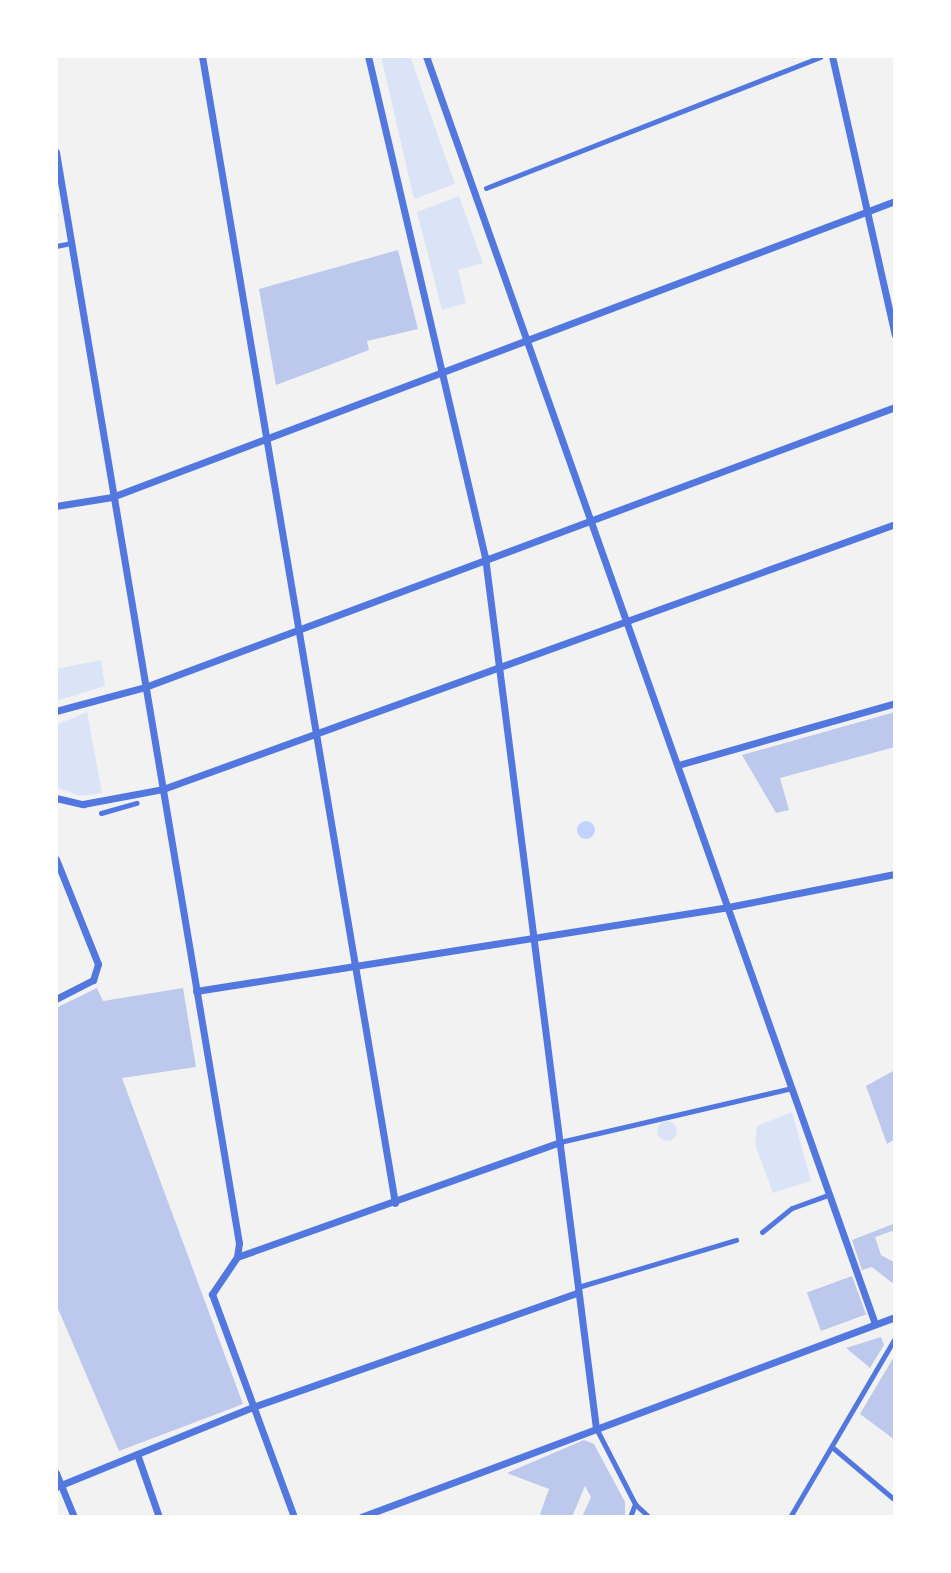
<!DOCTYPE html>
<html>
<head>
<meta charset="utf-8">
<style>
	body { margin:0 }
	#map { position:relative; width:951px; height:1573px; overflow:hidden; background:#f2f2f2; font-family:"Noto Serif",serif }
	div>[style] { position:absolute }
	.green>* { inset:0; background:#dbe4f7 }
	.round { border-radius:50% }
	.water>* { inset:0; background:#bfd3fe }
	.building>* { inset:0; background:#bdc9ec; transform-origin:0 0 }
	.pedestrian>* { height:5px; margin:-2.5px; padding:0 2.5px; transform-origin:2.5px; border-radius:2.5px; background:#5277de }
	.minor>* { height:7px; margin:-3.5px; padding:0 3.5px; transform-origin:3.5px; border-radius:3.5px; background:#5277de }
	span { translate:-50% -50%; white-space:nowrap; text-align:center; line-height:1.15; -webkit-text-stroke:6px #fff; paint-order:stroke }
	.frame { position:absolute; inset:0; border:58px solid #fff; pointer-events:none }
</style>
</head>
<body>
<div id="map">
	<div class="green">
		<div style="clip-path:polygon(381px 56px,410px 56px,455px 184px,414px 199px)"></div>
		<div style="clip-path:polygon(459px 196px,483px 263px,458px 270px,466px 303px,442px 310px,417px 212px)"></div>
		<div style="clip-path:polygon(101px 660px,105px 686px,56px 701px,56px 669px)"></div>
		<div style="clip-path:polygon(87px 712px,102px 793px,80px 796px,56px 787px,56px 725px)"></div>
		<div style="clip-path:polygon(792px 1112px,811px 1181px,773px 1193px,755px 1144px,757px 1126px)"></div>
		<div class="round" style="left:657px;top:1121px;width:20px;height:20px"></div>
	</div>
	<div class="water">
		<div class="round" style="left:577px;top:821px;width:18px;height:18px"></div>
	</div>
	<div class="building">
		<div style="clip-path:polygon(398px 250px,418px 329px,367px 341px,369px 350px,276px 385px,259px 289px)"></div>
		<div style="clip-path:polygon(895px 712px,895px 747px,780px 778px,789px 810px,776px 813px,742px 755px)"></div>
		<div style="clip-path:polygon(97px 988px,103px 1001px,183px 988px,196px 1067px,122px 1078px,243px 1404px,119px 1451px,56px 1304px,56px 1008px)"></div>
		<div style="clip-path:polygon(895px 1070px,895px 1139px,887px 1144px,866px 1086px)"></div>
		<div style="clip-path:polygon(893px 1224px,895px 1230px,875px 1237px,881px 1255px,895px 1263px,895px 1285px,872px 1267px,862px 1270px,852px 1240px)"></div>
		<div style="left:852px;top:1276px;width:41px;height:48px;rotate:70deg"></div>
		<div style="clip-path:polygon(881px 1337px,884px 1345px,870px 1368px,846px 1348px)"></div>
		<div style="clip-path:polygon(895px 1355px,895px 1440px,860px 1414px)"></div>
		<div style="clip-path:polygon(584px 1440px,594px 1444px,625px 1502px,625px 1517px,582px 1517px,591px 1497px,585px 1486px,572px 1517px,539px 1517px,549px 1489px,507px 1473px)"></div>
	</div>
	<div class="pedestrian">
		<div style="left:486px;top:188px;width:359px;rotate:-21.4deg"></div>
		<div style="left:56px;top:246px;width:15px;rotate:-11deg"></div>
		<div style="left:101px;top:813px;width:37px;rotate:-16deg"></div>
		<div style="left:560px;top:1142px;width:238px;rotate:-13.1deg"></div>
		<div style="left:762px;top:1232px;width:38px;rotate:-39deg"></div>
		<div style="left:792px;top:1208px;width:37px;rotate:-20deg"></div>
		<div style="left:578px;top:1287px;width:165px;rotate:-16.6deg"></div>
		<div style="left:596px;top:1428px;width:85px;rotate:62.8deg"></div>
		<div style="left:635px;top:1504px;width:19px;rotate:43deg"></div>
		<div style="left:832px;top:1447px;width:82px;rotate:40.1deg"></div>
		<div style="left:630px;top:1517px;width:14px;rotate:-69deg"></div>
		<div style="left:790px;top:1517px;width:208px;rotate:-59.6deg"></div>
	</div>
	<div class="minor">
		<div style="left:202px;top:56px;width:1163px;rotate:80.45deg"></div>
		<div style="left:368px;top:56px;width:514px;rotate:76.86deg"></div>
		<div style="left:485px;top:557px;width:878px;rotate:82.74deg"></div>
		<div style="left:426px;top:56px;width:1345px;rotate:70.5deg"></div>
		<div style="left:832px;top:56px;width:286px;rotate:77.3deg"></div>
		<div style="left:56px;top:152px;width:1106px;rotate:80.48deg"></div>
		<div style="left:239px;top:1243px;width:14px;rotate:98deg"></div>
		<div style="left:237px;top:1257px;width:45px;rotate:124deg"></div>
		<div style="left:212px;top:1294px;width:238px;rotate:69.8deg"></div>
		<div style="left:56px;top:506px;width:57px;rotate:-9.1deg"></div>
		<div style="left:112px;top:497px;width:837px;rotate:-20.71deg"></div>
		<div style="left:56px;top:711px;width:92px;rotate:-15.1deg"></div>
		<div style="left:145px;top:687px;width:801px;rotate:-20.47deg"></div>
		<div style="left:678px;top:765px;width:226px;rotate:-15.9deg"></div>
		<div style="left:56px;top:798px;width:28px;rotate:13deg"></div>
		<div style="left:83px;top:804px;width:81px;rotate:-10.6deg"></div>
		<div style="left:163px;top:789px;width:778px;rotate:-19.9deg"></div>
		<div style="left:56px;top:859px;width:113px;rotate:68.2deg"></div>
		<div style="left:98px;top:964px;width:17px;rotate:107deg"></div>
		<div style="left:93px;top:980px;width:42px;rotate:152.8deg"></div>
		<div style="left:196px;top:991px;width:533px;rotate:-8.95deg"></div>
		<div style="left:723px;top:908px;width:175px;rotate:-11.2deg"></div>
		<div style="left:237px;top:1257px;width:343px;rotate:-19.6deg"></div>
		<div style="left:137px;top:1454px;width:67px;rotate:70.8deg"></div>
		<div style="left:56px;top:1473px;width:48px;rotate:67.8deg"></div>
		<div style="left:56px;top:1487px;width:213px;rotate:-22.1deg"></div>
		<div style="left:253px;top:1407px;width:343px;rotate:-19.4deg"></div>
		<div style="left:361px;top:1517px;width:570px;rotate:-20.53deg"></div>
	</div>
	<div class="frame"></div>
</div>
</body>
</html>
